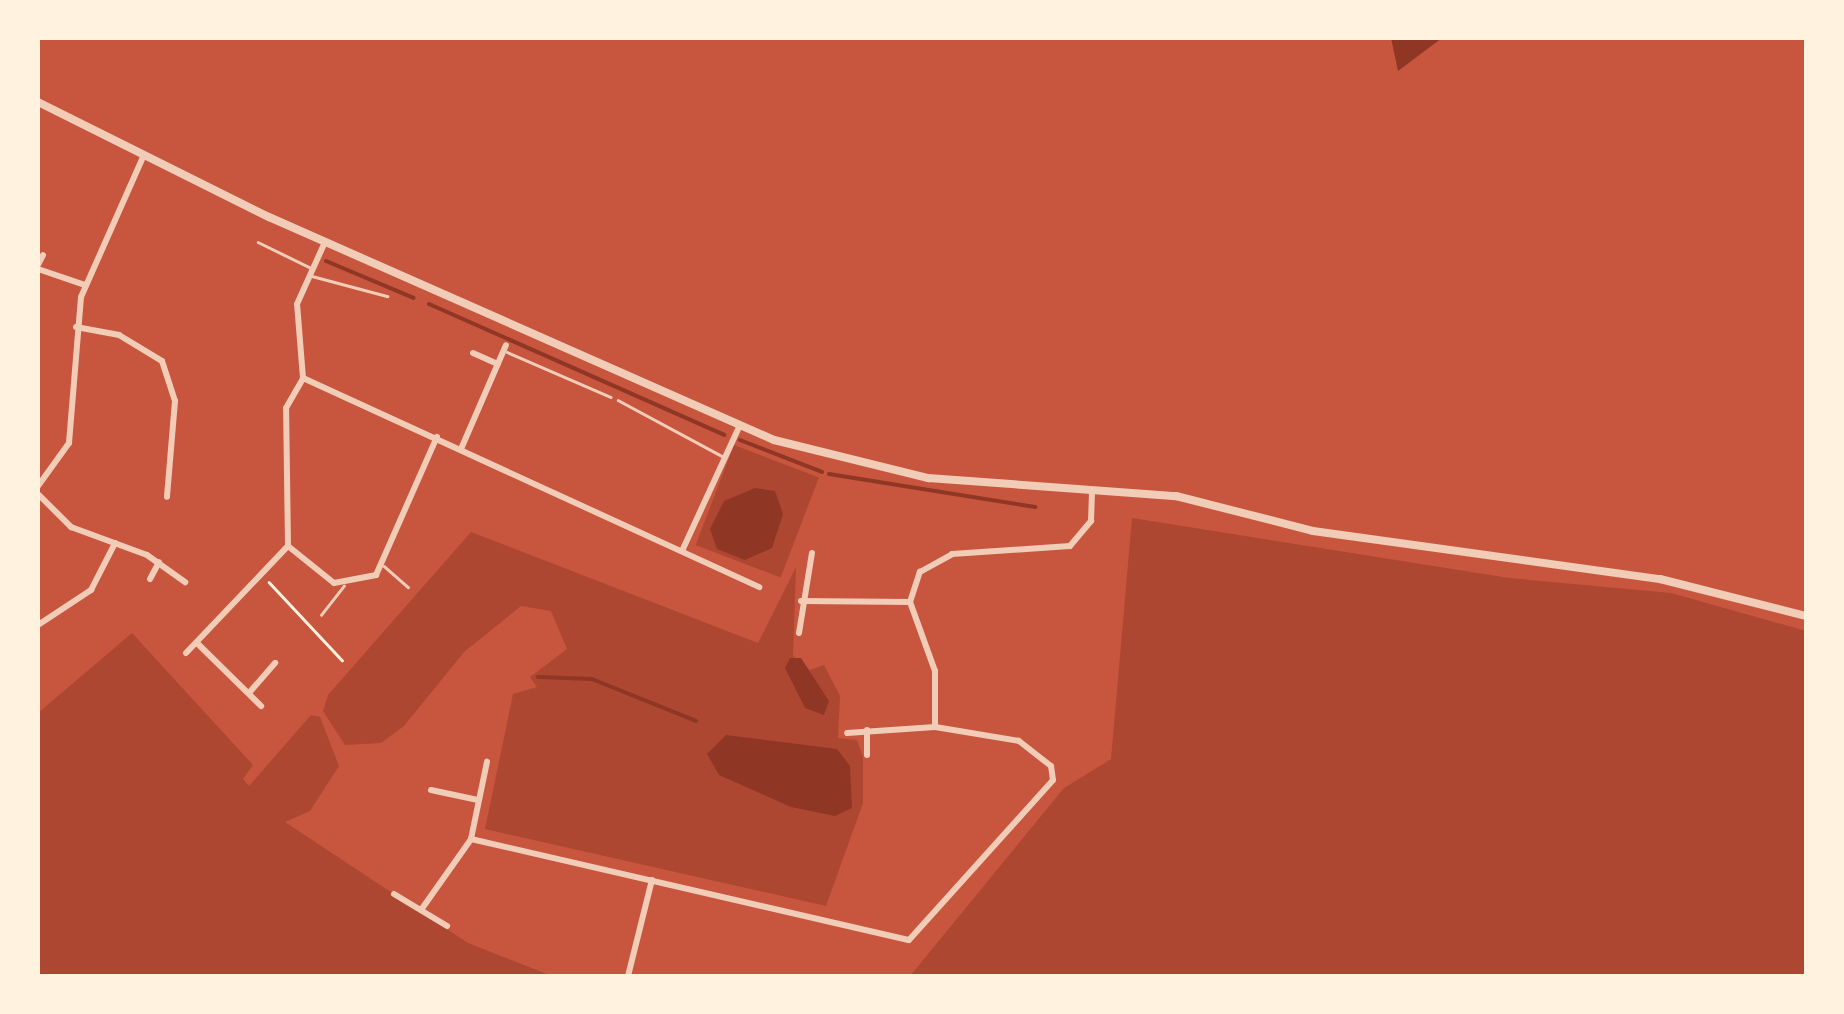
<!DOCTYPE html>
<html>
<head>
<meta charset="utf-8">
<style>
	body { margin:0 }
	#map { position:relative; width:1844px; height:1014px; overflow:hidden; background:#c8553d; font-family:"Sofia Sans Condensed",sans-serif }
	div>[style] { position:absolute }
	.green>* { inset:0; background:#ae4732; transform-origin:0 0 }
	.water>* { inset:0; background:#8f3625 }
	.stream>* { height:4px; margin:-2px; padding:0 2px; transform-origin:2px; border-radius:2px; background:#8f3625 }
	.path>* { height:2.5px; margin:-1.25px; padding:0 1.25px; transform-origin:1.25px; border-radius:1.25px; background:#fff3e0 }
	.service>* { height:2.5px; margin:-1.25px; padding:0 1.25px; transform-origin:1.25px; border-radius:1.25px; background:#f1ccb7 }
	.minor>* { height:6px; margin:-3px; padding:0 3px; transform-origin:3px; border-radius:3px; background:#f1ccb7 }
	.tertiary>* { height:8px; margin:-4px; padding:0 4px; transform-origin:4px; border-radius:4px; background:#f1ccb7 }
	span { translate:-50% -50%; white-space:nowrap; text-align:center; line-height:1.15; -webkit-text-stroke:10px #fff3e0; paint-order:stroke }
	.frame { position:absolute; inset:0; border:40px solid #fff3e0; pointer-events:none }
</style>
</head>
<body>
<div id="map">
	<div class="green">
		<div style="left:734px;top:445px;width:91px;height:107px;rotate:21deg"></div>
		<div style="clip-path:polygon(1132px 518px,1509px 578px,1671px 593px,1806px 631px,1806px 976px,910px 976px,1064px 788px,1111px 759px)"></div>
		<div style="clip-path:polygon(471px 532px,758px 643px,796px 567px,793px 656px,810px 670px,824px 665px,840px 696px,838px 738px,857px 740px,863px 757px,863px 803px,826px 906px,485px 829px,513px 694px,537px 687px,530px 677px,567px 649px,551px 611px,521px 606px,464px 652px,404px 726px,381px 743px,345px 745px,323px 711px,328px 695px)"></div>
		<div style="clip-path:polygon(132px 633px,253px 765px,243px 779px,249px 786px,311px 715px,320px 717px,339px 766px,310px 811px,285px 822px,468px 943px,552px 976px,38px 976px,38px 713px)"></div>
	</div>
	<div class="water">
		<div style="clip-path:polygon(1391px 38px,1442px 38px,1398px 71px)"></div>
		<div style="clip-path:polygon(755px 488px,775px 491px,783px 514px,772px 548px,745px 560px,717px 549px,710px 529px,724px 501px)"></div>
		<div style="clip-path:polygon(790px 658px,801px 658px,829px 701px,824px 715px,805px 708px,785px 668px)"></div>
		<div style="clip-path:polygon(726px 735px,837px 749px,850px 766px,852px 808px,835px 816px,791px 807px,719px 775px,707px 754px)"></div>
	</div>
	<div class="stream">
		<div style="left:326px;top:261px;width:95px;rotate:22.8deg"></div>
		<div style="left:429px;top:304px;width:323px;rotate:23.9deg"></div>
		<div style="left:740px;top:440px;width:88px;rotate:21.3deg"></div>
		<div style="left:829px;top:474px;width:209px;rotate:9.1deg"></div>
		<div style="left:538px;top:677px;width:54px;rotate:2.1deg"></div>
		<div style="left:592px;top:679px;width:112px;rotate:22deg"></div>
	</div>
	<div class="path">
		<div style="left:269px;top:582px;width:107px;rotate:46.9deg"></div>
	</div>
	<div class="service">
		<div style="left:258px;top:242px;width:59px;rotate:26.1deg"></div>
		<div style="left:312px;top:276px;width:78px;rotate:14.9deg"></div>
		<div style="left:507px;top:352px;width:113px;rotate:23.4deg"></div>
		<div style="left:618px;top:400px;width:120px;rotate:28.3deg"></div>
		<div style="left:384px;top:566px;width:32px;rotate:41deg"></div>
		<div style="left:321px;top:615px;width:37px;rotate:-52deg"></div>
	</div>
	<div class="minor">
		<div style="left:38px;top:265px;width:11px;rotate:-63deg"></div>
		<div style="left:38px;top:269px;width:50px;rotate:18.8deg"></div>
		<div style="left:76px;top:327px;width:44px;rotate:10.5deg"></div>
		<div style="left:119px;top:335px;width:50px;rotate:31.2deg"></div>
		<div style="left:162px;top:361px;width:42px;rotate:72deg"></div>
		<div style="left:175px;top:401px;width:96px;rotate:94.8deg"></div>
		<div style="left:473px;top:353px;width:27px;rotate:24deg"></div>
		<div style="left:303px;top:378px;width:502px;rotate:24.62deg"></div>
		<div style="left:461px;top:449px;width:113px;rotate:-66.6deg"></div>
		<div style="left:38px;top:486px;width:53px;rotate:-54.2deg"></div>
		<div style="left:69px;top:443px;width:146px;rotate:-85.3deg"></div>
		<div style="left:81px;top:297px;width:155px;rotate:-66.1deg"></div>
		<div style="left:38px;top:494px;width:47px;rotate:45deg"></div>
		<div style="left:71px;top:527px;width:81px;rotate:20.2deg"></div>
		<div style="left:147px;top:555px;width:47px;rotate:35.4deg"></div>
		<div style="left:288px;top:546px;width:59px;rotate:38.8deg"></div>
		<div style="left:334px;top:583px;width:43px;rotate:-10.8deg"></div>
		<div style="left:376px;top:575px;width:151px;rotate:-66.2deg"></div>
		<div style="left:682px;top:551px;width:139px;rotate:-65.3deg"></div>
		<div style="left:150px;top:579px;width:19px;rotate:-62deg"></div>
		<div style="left:801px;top:601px;width:109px;rotate:0.5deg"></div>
		<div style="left:38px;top:625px;width:64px;rotate:-33.4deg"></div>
		<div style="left:91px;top:590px;width:53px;rotate:-62.9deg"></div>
		<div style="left:799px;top:633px;width:81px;rotate:-80.8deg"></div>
		<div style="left:197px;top:643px;width:90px;rotate:44.5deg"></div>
		<div style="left:186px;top:653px;width:148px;rotate:-46.4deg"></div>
		<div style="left:288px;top:546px;width:138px;rotate:-90.8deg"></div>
		<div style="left:286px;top:408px;width:34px;rotate:-60deg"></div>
		<div style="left:303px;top:378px;width:74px;rotate:-94.6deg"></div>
		<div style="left:297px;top:304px;width:68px;rotate:-65.7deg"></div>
		<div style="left:249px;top:693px;width:40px;rotate:-49deg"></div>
		<div style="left:935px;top:727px;width:56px;rotate:-90deg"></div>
		<div style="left:935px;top:671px;width:73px;rotate:-109.9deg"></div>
		<div style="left:910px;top:602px;width:32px;rotate:-72deg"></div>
		<div style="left:920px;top:572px;width:37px;rotate:-29deg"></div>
		<div style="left:952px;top:554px;width:118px;rotate:-3.9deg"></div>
		<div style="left:1070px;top:546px;width:33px;rotate:-50deg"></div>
		<div style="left:1091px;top:521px;width:30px;rotate:-88deg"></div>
		<div style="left:867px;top:730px;width:25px;rotate:90deg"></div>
		<div style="left:431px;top:790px;width:48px;rotate:12deg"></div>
		<div style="left:471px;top:839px;width:449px;rotate:13deg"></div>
		<div style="left:909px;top:940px;width:215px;rotate:-48deg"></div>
		<div style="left:1053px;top:780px;width:14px;rotate:-98deg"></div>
		<div style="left:1051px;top:766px;width:41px;rotate:-142deg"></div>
		<div style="left:1019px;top:741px;width:85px;rotate:-170.5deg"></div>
		<div style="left:935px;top:727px;width:88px;rotate:176.1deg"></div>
		<div style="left:394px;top:894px;width:62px;rotate:31.1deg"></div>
		<div style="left:421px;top:910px;width:87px;rotate:-54.8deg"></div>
		<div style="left:471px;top:839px;width:79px;rotate:-78.3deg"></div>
		<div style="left:628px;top:976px;width:99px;rotate:-76deg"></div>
	</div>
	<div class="tertiary">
		<div style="left:38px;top:102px;width:258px;rotate:26.5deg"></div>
		<div style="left:269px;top:217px;width:552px;rotate:23.83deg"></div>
		<div style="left:774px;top:440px;width:159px;rotate:13.9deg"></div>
		<div style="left:928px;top:478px;width:249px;rotate:4.2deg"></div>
		<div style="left:1176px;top:496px;width:141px;rotate:14.3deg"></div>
		<div style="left:1313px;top:531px;width:350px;rotate:7.9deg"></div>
		<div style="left:1660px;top:579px;width:151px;rotate:14.2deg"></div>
	</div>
	<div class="frame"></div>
</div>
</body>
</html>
